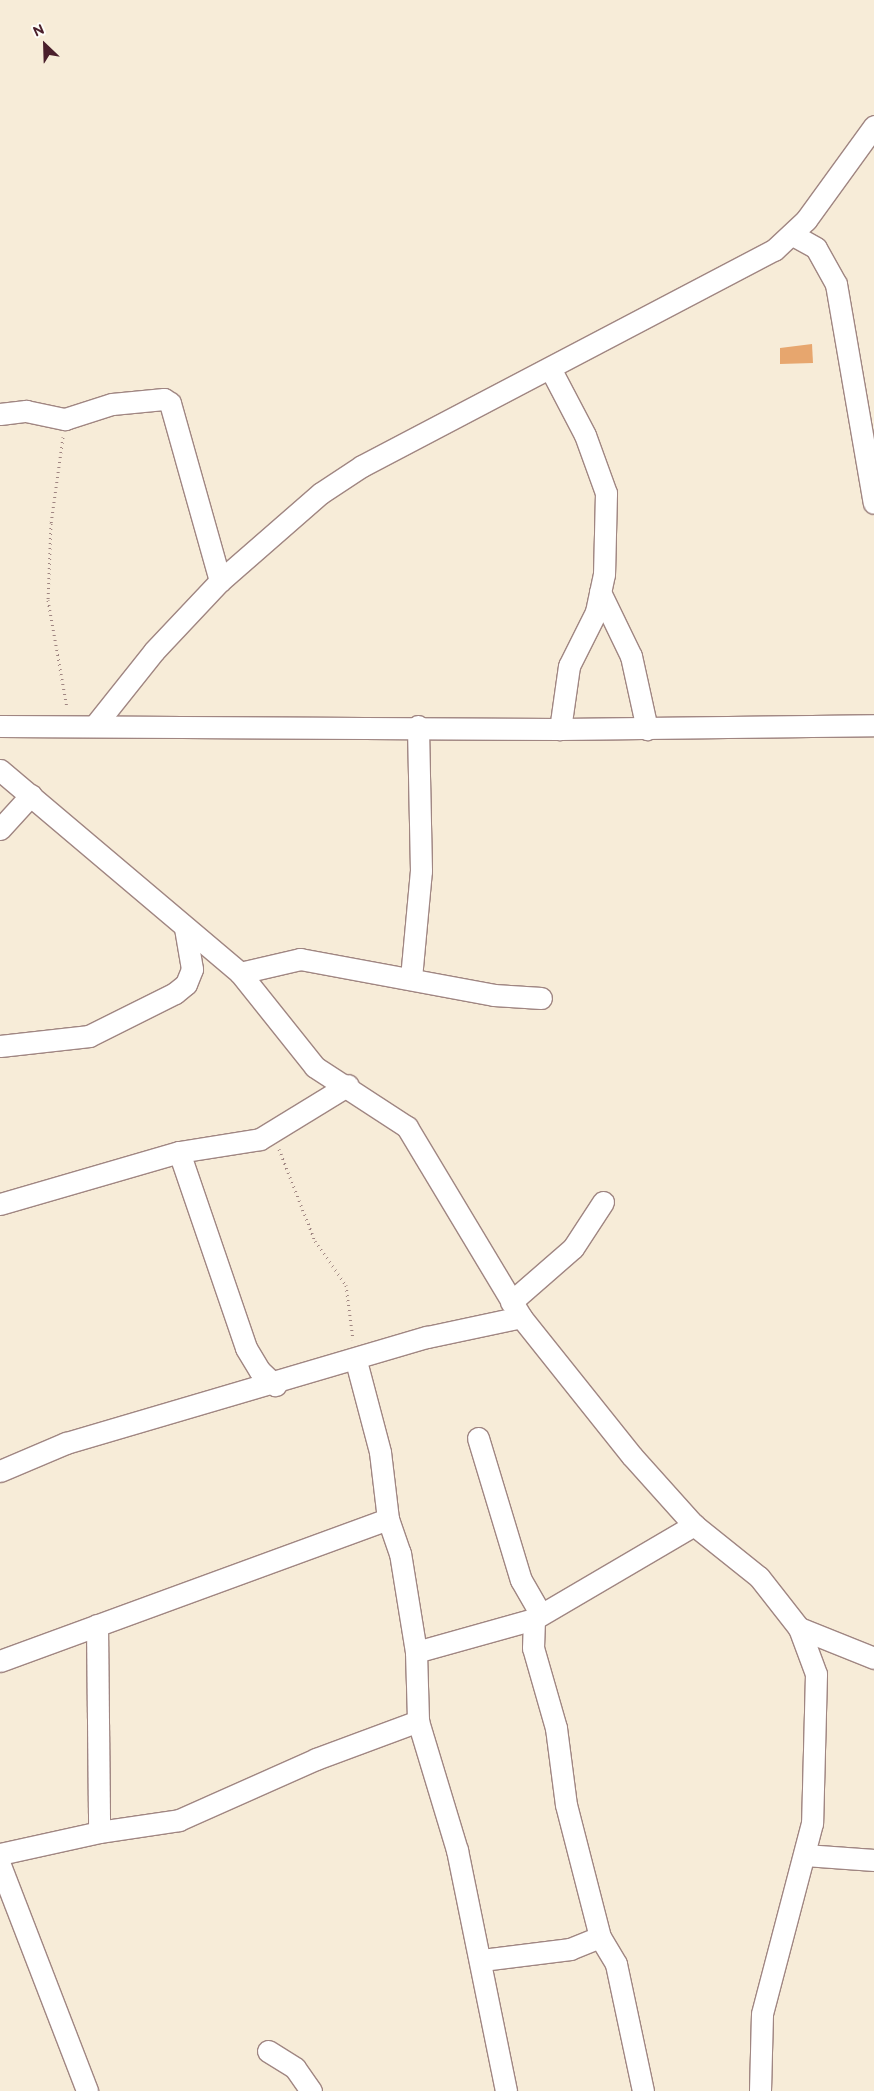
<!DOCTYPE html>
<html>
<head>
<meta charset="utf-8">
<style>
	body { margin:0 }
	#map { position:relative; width:874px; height:2091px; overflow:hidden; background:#f7ecd8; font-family:"Balsamiq Sans",sans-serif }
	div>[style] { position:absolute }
	.building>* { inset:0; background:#e7a66e }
	.path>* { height:3px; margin-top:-1.5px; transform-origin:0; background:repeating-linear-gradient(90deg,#a08682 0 1px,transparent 0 5px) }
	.roads { filter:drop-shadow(1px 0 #a08682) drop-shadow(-1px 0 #a08682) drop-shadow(0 1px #a08682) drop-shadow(0 -1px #a08682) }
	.minor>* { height:21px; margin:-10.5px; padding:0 10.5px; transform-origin:10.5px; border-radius:10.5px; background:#fff }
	span { translate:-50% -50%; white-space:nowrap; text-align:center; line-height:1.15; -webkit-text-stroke:4px #fdfcf7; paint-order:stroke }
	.north { position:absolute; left:20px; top:20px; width:50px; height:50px; -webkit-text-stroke:4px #fdfcf7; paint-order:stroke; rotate:336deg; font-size:14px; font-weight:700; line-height:20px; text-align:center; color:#4a1f2b }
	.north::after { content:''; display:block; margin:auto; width:18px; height:22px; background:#4a1f2b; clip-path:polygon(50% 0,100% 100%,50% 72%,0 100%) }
</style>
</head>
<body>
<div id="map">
	<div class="building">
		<div style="clip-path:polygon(812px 344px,813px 363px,780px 364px,780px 348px)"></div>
	</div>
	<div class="path">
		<div style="left:63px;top:437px;width:87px;rotate:97.9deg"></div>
		<div style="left:51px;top:523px;width:77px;rotate:92.2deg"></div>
		<div style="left:48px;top:600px;width:110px;rotate:80deg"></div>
		<div style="left:279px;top:1149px;width:99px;rotate:68.6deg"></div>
		<div style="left:315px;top:1241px;width:54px;rotate:54.8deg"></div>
		<div style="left:346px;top:1285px;width:55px;rotate:82.7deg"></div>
	</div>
	<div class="roads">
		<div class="minor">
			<div style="left:793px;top:235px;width:26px;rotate:29deg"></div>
			<div style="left:816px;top:248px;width:41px;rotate:60.9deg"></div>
			<div style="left:836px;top:284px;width:222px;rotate:80.2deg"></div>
			<div style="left:551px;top:370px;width:73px;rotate:62.4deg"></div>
			<div style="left:585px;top:435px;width:62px;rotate:70.1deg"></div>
			<div style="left:606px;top:493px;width:81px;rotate:91.4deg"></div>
			<div style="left:604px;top:574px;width:39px;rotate:102deg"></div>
			<div style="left:596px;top:612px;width:60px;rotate:116.6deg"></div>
			<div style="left:569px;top:666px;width:64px;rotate:98.1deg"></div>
			<div style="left:0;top:414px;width:26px;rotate:-7deg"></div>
			<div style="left:26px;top:411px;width:40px;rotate:12deg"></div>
			<div style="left:65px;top:419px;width:49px;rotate:-17.7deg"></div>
			<div style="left:112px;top:404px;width:52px;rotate:-5.5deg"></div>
			<div style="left:164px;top:399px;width:7px;rotate:34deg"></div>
			<div style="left:170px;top:403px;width:185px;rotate:74.3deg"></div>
			<div style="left:600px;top:592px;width:71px;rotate:64.2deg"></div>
			<div style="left:631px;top:656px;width:75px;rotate:77.6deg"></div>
			<div style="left:96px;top:724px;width:93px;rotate:-51.5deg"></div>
			<div style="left:154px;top:651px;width:96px;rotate:-46.7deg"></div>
			<div style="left:220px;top:581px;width:134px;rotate:-41.1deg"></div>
			<div style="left:321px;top:493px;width:49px;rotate:-33.4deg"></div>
			<div style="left:362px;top:466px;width:465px;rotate:-27.7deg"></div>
			<div style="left:774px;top:250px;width:44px;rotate:-43.2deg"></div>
			<div style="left:806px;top:220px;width:116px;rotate:-54.1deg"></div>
			<div style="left:0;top:726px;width:560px;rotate:0.31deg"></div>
			<div style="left:560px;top:729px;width:314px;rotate:-0.7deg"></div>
			<div style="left:0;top:770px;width:314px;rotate:40.2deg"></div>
			<div style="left:240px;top:973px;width:120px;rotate:51.4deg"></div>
			<div style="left:315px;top:1067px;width:110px;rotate:33.1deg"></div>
			<div style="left:407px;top:1127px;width:222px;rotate:59deg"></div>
			<div style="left:521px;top:1317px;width:178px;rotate:51.4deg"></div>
			<div style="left:632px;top:1456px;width:93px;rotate:48.1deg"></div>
			<div style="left:694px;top:1525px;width:83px;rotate:38.7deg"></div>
			<div style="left:759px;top:1577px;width:65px;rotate:51.9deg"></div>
			<div style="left:799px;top:1628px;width:49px;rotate:69.7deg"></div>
			<div style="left:816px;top:1674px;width:149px;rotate:91.5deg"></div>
			<div style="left:812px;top:1823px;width:197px;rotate:104.7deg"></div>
			<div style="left:762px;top:2014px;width:77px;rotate:91.5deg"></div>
			<div style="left:0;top:829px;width:46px;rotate:-47.6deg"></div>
			<div style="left:240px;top:973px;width:62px;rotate:-13.1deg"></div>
			<div style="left:300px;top:959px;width:197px;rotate:10.5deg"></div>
			<div style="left:494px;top:995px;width:47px;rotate:3.7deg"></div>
			<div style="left:411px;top:978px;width:107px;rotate:-84.7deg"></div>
			<div style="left:421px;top:871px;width:145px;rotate:-91.2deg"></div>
			<div style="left:0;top:1046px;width:90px;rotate:-6.4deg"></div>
			<div style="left:89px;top:1036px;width:96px;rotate:-26.6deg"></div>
			<div style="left:175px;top:993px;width:14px;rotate:-39deg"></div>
			<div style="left:186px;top:984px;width:16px;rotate:-68deg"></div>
			<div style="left:192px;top:969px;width:42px;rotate:-99.7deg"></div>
			<div style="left:179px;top:1152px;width:207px;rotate:71.1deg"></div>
			<div style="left:246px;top:1348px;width:27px;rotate:59deg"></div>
			<div style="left:260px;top:1371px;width:21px;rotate:43deg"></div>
			<div style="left:0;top:1204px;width:186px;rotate:-16.2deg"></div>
			<div style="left:179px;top:1152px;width:82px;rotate:-9.1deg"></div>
			<div style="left:260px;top:1139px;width:103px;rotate:-31.5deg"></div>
			<div style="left:511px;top:1302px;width:82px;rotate:-41.1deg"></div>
			<div style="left:573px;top:1248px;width:55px;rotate:-56.9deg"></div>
			<div style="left:356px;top:1361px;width:94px;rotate:75.2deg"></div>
			<div style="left:380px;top:1452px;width:67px;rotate:83.2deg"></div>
			<div style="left:388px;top:1519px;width:36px;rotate:71deg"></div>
			<div style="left:400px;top:1553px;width:100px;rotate:80.8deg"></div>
			<div style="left:416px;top:1652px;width:69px;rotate:88.3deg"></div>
			<div style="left:418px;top:1721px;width:135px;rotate:73.2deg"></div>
			<div style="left:457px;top:1850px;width:246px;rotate:78.5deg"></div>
			<div style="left:478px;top:1438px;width:148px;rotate:73.2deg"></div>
			<div style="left:521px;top:1580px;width:38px;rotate:60deg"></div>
			<div style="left:0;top:1471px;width:72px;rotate:-23deg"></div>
			<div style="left:66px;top:1443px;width:376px;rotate:-16.4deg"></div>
			<div style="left:427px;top:1337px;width:96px;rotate:-12deg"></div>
			<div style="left:97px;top:1625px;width:207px;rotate:89.4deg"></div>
			<div style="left:799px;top:1628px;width:81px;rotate:21.8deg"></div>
			<div style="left:416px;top:1652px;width:123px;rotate:-15.6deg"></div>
			<div style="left:0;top:1661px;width:413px;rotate:-20.1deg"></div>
			<div style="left:0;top:1854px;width:101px;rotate:-12.5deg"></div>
			<div style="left:99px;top:1832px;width:81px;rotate:-8.5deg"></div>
			<div style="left:179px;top:1820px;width:150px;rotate:-24deg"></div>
			<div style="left:316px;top:1759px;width:109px;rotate:-20.4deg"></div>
			<div style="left:805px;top:1855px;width:69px;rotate:4.1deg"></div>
			<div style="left:0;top:1865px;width:242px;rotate:68.9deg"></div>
			<div style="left:600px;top:1937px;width:31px;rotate:59deg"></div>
			<div style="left:616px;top:1964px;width:130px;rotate:78deg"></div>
			<div style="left:482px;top:1960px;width:89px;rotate:-7.1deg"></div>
			<div style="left:570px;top:1949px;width:32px;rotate:-22deg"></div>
			<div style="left:600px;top:1937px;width:136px;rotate:-104.4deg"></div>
			<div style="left:566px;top:1805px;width:78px;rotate:-97.4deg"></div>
			<div style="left:556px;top:1728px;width:83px;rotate:-106deg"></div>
			<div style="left:533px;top:1648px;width:29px;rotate:-88deg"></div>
			<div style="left:534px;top:1619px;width:186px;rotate:-30.4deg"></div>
			<div style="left:268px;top:2051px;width:32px;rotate:32deg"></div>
			<div style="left:295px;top:2068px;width:28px;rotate:55deg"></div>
		</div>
	</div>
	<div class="north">N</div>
</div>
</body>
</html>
